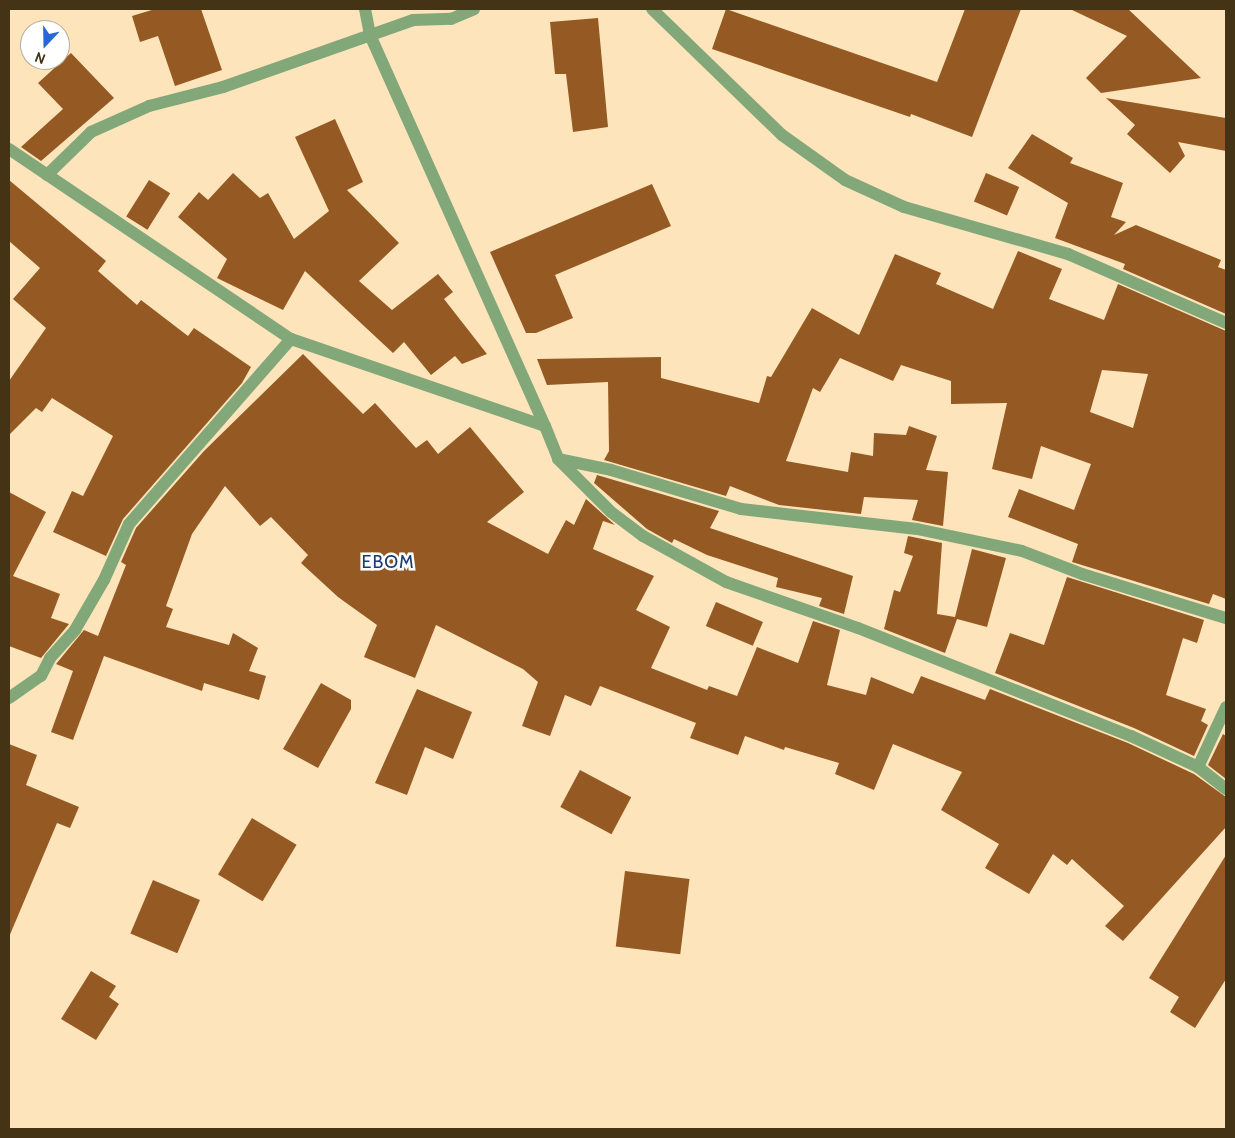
<!DOCTYPE html>
<html>
<head>
<meta charset="utf-8">
<style>
	body { margin:0 }
	#map { position:relative; width:1235px; height:1138px; overflow:hidden; background:#fee4ba; font-family:Cabin,sans-serif }
	div>[style] { position:absolute }
	.building>* { inset:0; background:#955a23; transform-origin:0 0 }
	.street>* { height:12px; margin:-6px; padding:0 6px; transform-origin:6px; border-radius:6px; background:#82a87a }
	span { translate:-50% -50%; white-space:nowrap; text-align:center; line-height:1.15; -webkit-text-stroke:5px #fff; paint-order:stroke }
	.quarter-label { font-size:18px; color:#1c3c71; letter-spacing:1px }
	.frame { position:absolute; inset:0; border:10px solid #443315; pointer-events:none }
	.north { position:absolute; left:20px; top:20px; width:50px; height:50px; box-sizing:border-box; background:#fff; border:1px solid #b4ada1; border-radius:50%; rotate:201deg; font-size:14px; font-weight:700; line-height:20px; text-align:center; color:#443315 }
	.north::after { content:''; display:block; margin:auto; width:18px; height:22px; background:#2768d4; clip-path:polygon(50% 0,100% 100%,50% 72%,0 100%) }
</style>
</head>
<body>
<div id="map">
	<div class="building">
		<div style="clip-path:polygon(155px 9px,201px 9px,222px 70px,175px 86px,158px 36px,140px 42px,132px 16px)"></div>
		<div style="clip-path:polygon(726px 9px,937px 82px,965px 9px,1021px 9px,972px 137px,911px 114px,910px 117px,712px 49px)"></div>
		<div style="clip-path:polygon(1070px 9px,1128px 9px,1201px 78px,1101px 93px,1086px 78px,1127px 36px)"></div>
		<div style="clip-path:polygon(598px 18px,608px 127px,573px 132px,566px 74px,555px 74px,550px 22px)"></div>
		<div style="clip-path:polygon(71px 53px,114px 98px,41px 161px,21px 147px,63px 109px,38px 83px)"></div>
		<div style="clip-path:polygon(1106px 98px,1226px 118px,1226px 151px,1178px 142px,1185px 156px,1170px 173px,1127px 134px,1135px 125px)"></div>
		<div style="clip-path:polygon(335px 119px,363px 182px,347px 190px,399px 243px,359px 281px,392px 310px,438px 274px,453px 292px,444px 299px,487px 354px,462px 364px,455px 356px,431px 375px,404px 342px,393px 353px,305px 271px,283px 310px,217px 278px,227px 259px,178px 217px,199px 192px,208px 200px,233px 173px,260px 198px,268px 193px,294px 239px,329px 211px,295px 137px)"></div>
		<div style="clip-path:polygon(1032px 134px,1073px 158px,1070px 163px,1123px 183px,1111px 217px,1126px 222px,1114px 235px,1136px 225px,1221px 260px,1218px 267px,1226px 270px,1226px 314px,1123px 269px,1125px 264px,1055px 238px,1068px 203px,1008px 168px)"></div>
		<div style="left:986px;top:173px;width:36px;height:31px;rotate:23deg"></div>
		<div style="clip-path:polygon(9px 180px,106px 261px,98px 271px,137px 305px,141px 300px,188px 336px,194px 328px,251px 367px,242px 383px,123px 519px,106px 556px,53px 532px,72px 491px,83px 496px,113px 436px,52px 398px,42px 412px,36px 408px,9px 435px,9px 381px,46px 328px,13px 299px,40px 268px,9px 241px)"></div>
		<div style="left:149px;top:180px;width:25px;height:43px;rotate:32deg"></div>
		<div style="clip-path:polygon(652px 184px,671px 226px,555px 275px,573px 318px,536px 333px,526px 333px,490px 252px)"></div>
		<div style="clip-path:polygon(evenodd,1018px 251px,1062px 269px,1049px 299px,1104px 320px,1118px 284px,1226px 331px,1226px 599px,1213px 594px,1209px 604px,1085px 566px,1072px 562px,1078px 544px,1008px 517px,1019px 489px,1074px 510px,1091px 464px,1041px 446px,1032px 479px,992px 469px,1007px 403px,951px 404px,951px 381px,901px 365px,893px 381px,840px 358px,820px 392px,813px 388px,786px 461px,848px 472px,851px 452px,873px 456px,874px 433px,906px 435px,909px 426px,937px 436px,926px 470px,948px 472px,943px 526px,912px 520px,918px 500px,864px 497px,861px 514px,779px 505px,730px 486px,726px 496px,604px 460px,609px 451px,608px 382px,547px 385px,537px 359px,661px 357px,661px 378px,759px 403px,767px 376px,771px 377px,812px 308px,859px 335px,895px 254px,941px 273px,936px 284px,993px 309px,1018px 251px,1102px 370px,1148px 374px,1133px 428px,1090px 412px,1102px 370px)"></div>
		<div style="clip-path:polygon(303px 354px,363px 414px,375px 403px,416px 448px,427px 440px,438px 454px,470px 427px,524px 492px,487px 522px,548px 554px,566px 520px,574px 525px,586px 499px,615px 525px,603px 521px,593px 549px,654px 576px,636px 610px,670px 627px,651px 668px,707px 690px,709px 686px,737px 696px,757px 647px,798px 663px,813px 621px,840px 630px,827px 685px,866px 695px,871px 677px,913px 694px,921px 676px,985px 700px,990px 689px,1128px 743px,1194px 774px,1226px 797px,1226px 827px,1123px 941px,1105px 926px,1124px 906px,1072px 859px,1067px 865px,1053px 854px,1029px 894px,985px 868px,999px 844px,941px 810px,962px 772px,893px 744px,874px 790px,835px 774px,839px 763px,785px 747px,784px 750px,745px 736px,738px 755px,690px 738px,696px 723px,600px 686px,591px 706px,565px 695px,550px 736px,522px 726px,538px 682px,523px 669px,436px 625px,415px 678px,364px 657px,377px 625px,338px 597px,301px 563px,308px 555px,271px 517px,260px 526px,225px 486px,192px 534px,166px 606px,173px 609px,166px 627px,229px 645px,233px 633px,258px 648px,249px 671px,266px 676px,259px 700px,204px 683px,202px 691px,104px 656px,73px 740px,51px 732px,73px 671px,56px 664px,84px 630px,98px 636px,126px 565px,121px 562px,136px 528px,204px 451px)"></div>
		<div style="clip-path:polygon(597px 475px,719px 511px,710px 528px,853px 576px,844px 614px,819px 606px,822px 598px,776px 587px,778px 578px,707px 555px,674px 539px,672px 543px,647px 529px,594px 483px)"></div>
		<div style="clip-path:polygon(9px 492px,46px 512px,13px 576px,60px 594px,51px 618px,69px 624px,41px 658px,9px 646px)"></div>
		<div style="clip-path:polygon(908px 536px,942px 543px,937px 614px,955px 617px,972px 549px,1006px 558px,987px 627px,957px 619px,945px 653px,884px 629px,894px 590px,900px 592px,913px 556px,904px 553px)"></div>
		<div style="clip-path:polygon(1067px 577px,1204px 620px,1197px 643px,1183px 638px,1166px 695px,1206px 709px,1201px 721px,1208px 725px,1194px 756px,1134px 728px,995px 673px,1010px 633px,1044px 645px)"></div>
		<div style="left:716px;top:602px;width:51px;height:26px;rotate:23deg"></div>
		<div style="clip-path:polygon(321px 683px,351px 700px,351px 709px,318px 768px,283px 749px)"></div>
		<div style="clip-path:polygon(417px 689px,472px 712px,453px 759px,425px 747px,407px 795px,375px 783px)"></div>
		<div style="clip-path:polygon(1223px 734px,1226px 736px,1226px 779px,1208px 765px)"></div>
		<div style="clip-path:polygon(9px 744px,37px 755px,26px 785px,79px 807px,70px 828px,57px 823px,9px 937px)"></div>
		<div style="left:580px;top:770px;width:58px;height:42px;rotate:28deg"></div>
		<div style="left:252px;top:818px;width:52px;height:66px;rotate:31deg"></div>
		<div style="clip-path:polygon(1226px 855px,1226px 979px,1195px 1028px,1170px 1012px,1179px 997px,1149px 978px)"></div>
		<div style="left:625px;top:871px;width:65px;height:76px;rotate:7deg"></div>
		<div style="left:153px;top:880px;width:51px;height:58px;rotate:23deg"></div>
		<div style="clip-path:polygon(91px 971px,116px 986px,109px 997px,119px 1004px,96px 1040px,61px 1019px)"></div>
	</div>
	<div class="street">
		<div style="left:365px;top:9px;width:26px;rotate:79deg"></div>
		<div style="left:370px;top:35px;width:428px;rotate:65.9deg"></div>
		<div style="left:652px;top:9px;width:181px;rotate:44.1deg"></div>
		<div style="left:782px;top:135px;width:77px;rotate:35.5deg"></div>
		<div style="left:845px;top:180px;width:65px;rotate:24.6deg"></div>
		<div style="left:904px;top:207px;width:171px;rotate:16deg"></div>
		<div style="left:1068px;top:254px;width:172px;rotate:23.6deg"></div>
		<div style="left:9px;top:149px;width:340px;rotate:34deg"></div>
		<div style="left:291px;top:339px;width:268px;rotate:18.9deg"></div>
		<div style="left:545px;top:426px;width:35px;rotate:68deg"></div>
		<div style="left:558px;top:459px;width:75px;rotate:45deg"></div>
		<div style="left:611px;top:512px;width:40px;rotate:37deg"></div>
		<div style="left:643px;top:536px;width:95px;rotate:29deg"></div>
		<div style="left:726px;top:582px;width:140px;rotate:19.2deg"></div>
		<div style="left:858px;top:628px;width:294px;rotate:21.6deg"></div>
		<div style="left:1131px;top:736px;width:74px;rotate:24.8deg"></div>
		<div style="left:1198px;top:767px;width:36px;rotate:38deg"></div>
		<div style="left:47px;top:175px;width:62px;rotate:-44.3deg"></div>
		<div style="left:91px;top:132px;width:64px;rotate:-24.1deg"></div>
		<div style="left:149px;top:106px;width:76px;rotate:-14.4deg"></div>
		<div style="left:223px;top:87px;width:201px;rotate:-19.4deg"></div>
		<div style="left:413px;top:20px;width:38px;rotate:-2deg"></div>
		<div style="left:451px;top:19px;width:25px;rotate:-23deg"></div>
		<div style="left:558px;top:459px;width:54px;rotate:11.7deg"></div>
		<div style="left:611px;top:470px;width:136px;rotate:16.7deg"></div>
		<div style="left:741px;top:509px;width:177px;rotate:6.5deg"></div>
		<div style="left:917px;top:529px;width:107px;rotate:11.8deg"></div>
		<div style="left:1022px;top:551px;width:64px;rotate:21deg"></div>
		<div style="left:1082px;top:574px;width:151px;rotate:17deg"></div>
		<div style="left:9px;top:698px;width:39px;rotate:-35deg"></div>
		<div style="left:41px;top:676px;width:20px;rotate:-63deg"></div>
		<div style="left:50px;top:658px;width:38px;rotate:-48deg"></div>
		<div style="left:75px;top:630px;width:58px;rotate:-59.9deg"></div>
		<div style="left:104px;top:580px;width:61px;rotate:-65.9deg"></div>
		<div style="left:129px;top:524px;width:246px;rotate:-48.8deg"></div>
		<div style="left:1198px;top:767px;width:66px;rotate:-65deg"></div>
	</div>
	<div class="quarter-label">
		<span style="left:388px;top:562px">EBOM</span>
	</div>
	<div class="frame"></div>
	<div class="north">N</div>
</div>
</body>
</html>
